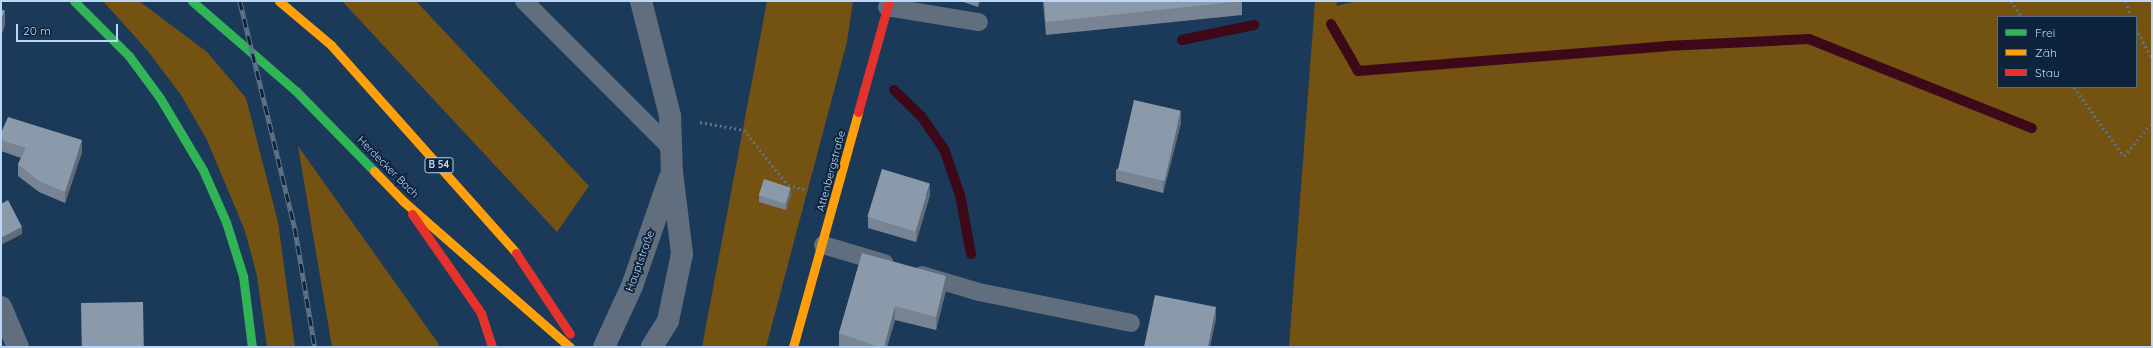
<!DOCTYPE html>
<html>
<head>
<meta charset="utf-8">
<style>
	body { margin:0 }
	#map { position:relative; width:2153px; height:348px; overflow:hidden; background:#1b3a59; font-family:Quicksand,sans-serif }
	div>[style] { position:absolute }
	.green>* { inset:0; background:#735212 }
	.stream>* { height:10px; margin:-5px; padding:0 5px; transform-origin:5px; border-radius:5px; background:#3d0818 }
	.path>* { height:2.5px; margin-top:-1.25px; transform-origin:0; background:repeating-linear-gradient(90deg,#627283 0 2px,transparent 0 5px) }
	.lane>* { height:18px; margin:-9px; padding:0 9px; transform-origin:9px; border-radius:9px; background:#616e7e }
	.street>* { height:22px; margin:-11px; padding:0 11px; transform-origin:11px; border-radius:11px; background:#616e7e }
	.fast>* { height:9px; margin:-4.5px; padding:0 4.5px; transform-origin:4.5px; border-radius:4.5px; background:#30b455 }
	.slow>* { height:9px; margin:-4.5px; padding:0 4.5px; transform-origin:4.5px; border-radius:4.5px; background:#ff9f0a }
	.jam>* { height:9px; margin:-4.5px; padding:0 4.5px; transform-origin:4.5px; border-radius:4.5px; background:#e5322d }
	.rail>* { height:4.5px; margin-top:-2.25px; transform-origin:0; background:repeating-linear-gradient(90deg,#0e233c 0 9px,#617287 0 18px); box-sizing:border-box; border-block:1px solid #617287 }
	.wall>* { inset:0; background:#788493 }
	.shaded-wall>* { inset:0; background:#616c78 }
	.building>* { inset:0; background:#8b9aab; transform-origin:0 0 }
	span { translate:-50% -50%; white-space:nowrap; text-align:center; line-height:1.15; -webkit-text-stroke:4px #0e233c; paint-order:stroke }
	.shield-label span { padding:1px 3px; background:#0e233c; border:1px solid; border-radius:3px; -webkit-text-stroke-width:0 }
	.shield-label { font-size:10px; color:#bbd6f7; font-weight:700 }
	.street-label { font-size:11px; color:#bbd6f7 }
	.frame { position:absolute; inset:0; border:2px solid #bbd6f7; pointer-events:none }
	.legend { position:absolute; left:1997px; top:16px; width:140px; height:72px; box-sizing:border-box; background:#0e233c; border:1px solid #536b87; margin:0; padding:5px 7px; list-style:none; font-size:12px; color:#bbd6f7 }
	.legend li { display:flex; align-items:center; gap:8px; height:20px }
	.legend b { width:20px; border:1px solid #536b87 }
	.scale { position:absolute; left:16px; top:24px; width:102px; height:18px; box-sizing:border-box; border:2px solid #bbd6f7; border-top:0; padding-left:5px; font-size:12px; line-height:14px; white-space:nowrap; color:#bbd6f7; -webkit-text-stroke:3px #0e233c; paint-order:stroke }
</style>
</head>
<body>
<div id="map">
	<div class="green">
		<div style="clip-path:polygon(103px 1px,139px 1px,207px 52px,246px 98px,278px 222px,295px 347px,267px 347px,257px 276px,245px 231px,207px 140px,181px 95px,147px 50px)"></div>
		<div style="clip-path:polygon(342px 1px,416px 1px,589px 186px,557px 232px)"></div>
		<div style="clip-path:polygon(767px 1px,853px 1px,847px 42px,766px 347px,702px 347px)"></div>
		<div style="clip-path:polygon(evenodd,1315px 1px,1338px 1px,1336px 6px,1357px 1px,2152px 1px,2152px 347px,1289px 347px,1315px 1px,1998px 17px,2136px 17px,2136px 87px,1998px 87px,1998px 17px)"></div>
		<div style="clip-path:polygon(298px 146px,438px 343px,439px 347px,332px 347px)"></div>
	</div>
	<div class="stream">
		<div style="left:1331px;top:24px;width:54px;rotate:60.1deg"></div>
		<div style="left:1358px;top:71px;width:309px;rotate:-4.6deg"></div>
		<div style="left:1666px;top:46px;width:143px;rotate:-2.8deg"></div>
		<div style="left:1809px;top:39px;width:240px;rotate:21.8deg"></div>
		<div style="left:1182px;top:40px;width:74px;rotate:-11.8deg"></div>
		<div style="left:894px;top:90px;width:37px;rotate:44deg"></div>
		<div style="left:921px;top:116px;width:40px;rotate:55.1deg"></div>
		<div style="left:944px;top:149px;width:49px;rotate:70.8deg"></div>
		<div style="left:960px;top:195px;width:60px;rotate:79.4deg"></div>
	</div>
	<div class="path">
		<div style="left:2011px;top:1px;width:19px;rotate:55deg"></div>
		<div style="left:2126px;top:1px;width:17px;rotate:73deg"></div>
		<div style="left:2136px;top:28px;width:34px;rotate:62deg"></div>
		<div style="left:2074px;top:87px;width:85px;rotate:54.1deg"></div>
		<div style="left:2124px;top:156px;width:43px;rotate:-49.7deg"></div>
		<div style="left:700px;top:122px;width:45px;rotate:10.3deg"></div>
		<div style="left:744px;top:130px;width:70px;rotate:51.3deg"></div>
		<div style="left:788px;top:185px;width:20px;rotate:15deg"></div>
	</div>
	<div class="lane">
		<div style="left:524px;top:1px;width:209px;rotate:45deg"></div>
		<div style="left:887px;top:7px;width:93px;rotate:9.3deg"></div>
		<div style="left:823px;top:245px;width:64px;rotate:16.4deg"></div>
		<div style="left:922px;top:275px;width:59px;rotate:16.6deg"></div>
		<div style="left:979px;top:292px;width:155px;rotate:11.5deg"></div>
	</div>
	<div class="street">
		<div style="left:641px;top:1px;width:119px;rotate:75.8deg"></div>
		<div style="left:670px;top:116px;width:56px;rotate:88deg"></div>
		<div style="left:672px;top:172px;width:83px;rotate:83deg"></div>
		<div style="left:682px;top:254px;width:68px;rotate:101.8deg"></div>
		<div style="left:668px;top:321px;width:31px;rotate:122deg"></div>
		<div style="left:1px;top:307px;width:43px;rotate:67deg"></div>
		<div style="left:604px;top:347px;width:67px;rotate:-65.3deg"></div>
		<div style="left:632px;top:286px;width:115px;rotate:-70.8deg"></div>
	</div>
	<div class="fast">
		<div style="left:74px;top:1px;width:78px;rotate:45deg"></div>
		<div style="left:129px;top:56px;width:52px;rotate:53.6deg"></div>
		<div style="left:160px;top:98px;width:84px;rotate:59.2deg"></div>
		<div style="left:203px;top:170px;width:57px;rotate:66.1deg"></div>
		<div style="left:226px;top:222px;width:57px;rotate:72.5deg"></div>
		<div style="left:243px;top:276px;width:72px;rotate:82.8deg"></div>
		<div style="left:192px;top:1px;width:138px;rotate:40.9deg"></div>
		<div style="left:296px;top:91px;width:112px;rotate:45.7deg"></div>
	</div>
	<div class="slow">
		<div style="left:279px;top:1px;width:68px;rotate:40.2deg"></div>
		<div style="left:331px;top:45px;width:278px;rotate:48.3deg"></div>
		<div style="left:374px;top:171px;width:42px;rotate:46deg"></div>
		<div style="left:403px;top:201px;width:222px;rotate:41.2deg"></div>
		<div style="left:793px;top:347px;width:244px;rotate:-74.5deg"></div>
	</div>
	<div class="jam">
		<div style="left:858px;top:112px;width:115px;rotate:-74.4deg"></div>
		<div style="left:412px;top:214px;width:121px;rotate:55.1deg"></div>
		<div style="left:481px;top:313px;width:36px;rotate:72deg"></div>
		<div style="left:516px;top:253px;width:97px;rotate:56.3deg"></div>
	</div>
	<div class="rail">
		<div style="left:240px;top:1px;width:234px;rotate:76.4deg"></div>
		<div style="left:295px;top:228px;width:121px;rotate:80.5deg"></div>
	</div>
	<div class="wall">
		<div style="clip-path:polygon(960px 1px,980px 1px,978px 7px)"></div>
		<div style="clip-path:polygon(1043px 1px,1242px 1px,1242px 15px,1046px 35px)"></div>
		<div style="clip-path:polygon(1181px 123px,1163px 193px,1116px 181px,1116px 170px)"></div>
		<div style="clip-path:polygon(1px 140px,82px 152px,65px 203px,39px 192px,18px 176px,18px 164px,21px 158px,1px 151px)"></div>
		<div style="clip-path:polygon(791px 194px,786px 210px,759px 202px,759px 195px)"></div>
		<div style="clip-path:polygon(930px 195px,916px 242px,868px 228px,868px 217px)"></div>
		<div style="clip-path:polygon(862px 253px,946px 290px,936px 330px,895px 320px,887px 347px,839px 347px,839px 333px)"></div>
	</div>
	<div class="shaded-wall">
		<div style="clip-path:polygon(978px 1px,980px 1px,978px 7px)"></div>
		<div style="clip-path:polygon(5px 11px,5px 26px,1px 36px,1px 20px)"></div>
		<div style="clip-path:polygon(1181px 111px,1181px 123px,1163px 193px,1163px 181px)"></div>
		<div style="clip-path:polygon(82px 140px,82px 152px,65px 203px,65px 192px)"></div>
		<div style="clip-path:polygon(930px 184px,930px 195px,916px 242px,916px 231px)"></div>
		<div style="clip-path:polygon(791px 188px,791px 194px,786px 210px,786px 203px)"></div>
		<div style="clip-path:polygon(22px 227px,22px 234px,1px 245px,1px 238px)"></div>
		<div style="clip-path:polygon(946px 276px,946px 290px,936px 330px,936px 317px)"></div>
		<div style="clip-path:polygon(895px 306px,895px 320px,887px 347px,884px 347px)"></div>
		<div style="clip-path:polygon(1216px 307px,1216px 319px,1210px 347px,1208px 347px)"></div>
	</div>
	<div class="building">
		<div style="clip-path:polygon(1044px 1px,1242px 1px,1046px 22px)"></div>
		<div style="clip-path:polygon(1px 9px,5px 11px,1px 20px)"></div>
		<div style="left:1134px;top:100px;width:48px;height:72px;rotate:13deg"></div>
		<div style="clip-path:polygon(8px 117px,82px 140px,65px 192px,39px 181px,18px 164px,26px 148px,1px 140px,1px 133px)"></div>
		<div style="left:882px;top:169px;width:50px;height:50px;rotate:17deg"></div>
		<div style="left:764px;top:179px;width:28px;height:17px;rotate:18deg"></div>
		<div style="clip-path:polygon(8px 200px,22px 227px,1px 238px,1px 204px)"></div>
		<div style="clip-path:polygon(862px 253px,946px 276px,936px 317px,895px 306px,884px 347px,879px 347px,839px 333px)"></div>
		<div style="clip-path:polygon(1155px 295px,1216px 307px,1208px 347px,1144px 347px)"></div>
		<div style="left:143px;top:302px;width:45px;height:62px;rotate:89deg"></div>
	</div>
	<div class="shield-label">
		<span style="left:439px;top:165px">B 54</span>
	</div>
	<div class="street-label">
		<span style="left:388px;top:167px;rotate:45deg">Herdecker Bach</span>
		<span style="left:831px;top:171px;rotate:-75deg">Attenbergstraße</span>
		<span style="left:640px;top:261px;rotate:-70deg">Hauptstraße</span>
	</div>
	<div class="frame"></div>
	<ul class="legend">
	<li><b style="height:5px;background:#30b455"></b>Frei</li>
	<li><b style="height:5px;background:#ff9f0a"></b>Zäh</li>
	<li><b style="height:5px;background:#e5322d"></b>Stau</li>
	</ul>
	<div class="scale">20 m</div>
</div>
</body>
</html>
